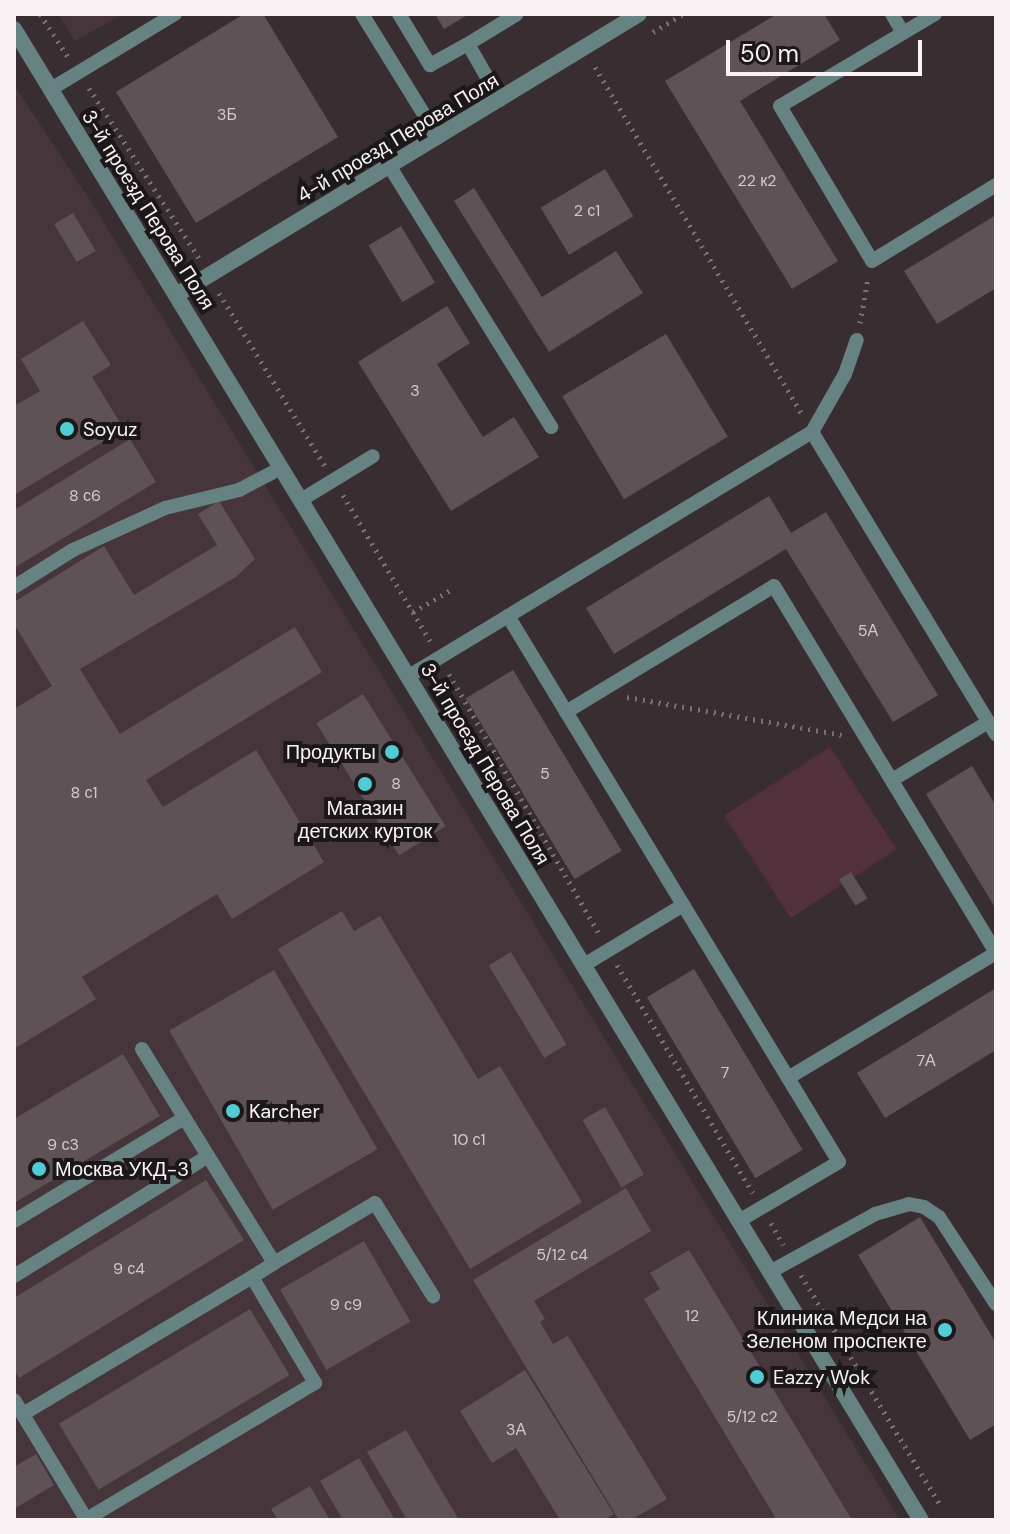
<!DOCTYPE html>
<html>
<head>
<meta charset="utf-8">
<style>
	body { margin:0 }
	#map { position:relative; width:1010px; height:1534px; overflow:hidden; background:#382e31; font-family:"DM Sans",sans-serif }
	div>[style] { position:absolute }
	.built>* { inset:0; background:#46353a }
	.green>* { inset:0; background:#52313d; transform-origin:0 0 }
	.building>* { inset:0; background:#5e5256; transform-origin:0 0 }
	.path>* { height:5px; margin-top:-2.5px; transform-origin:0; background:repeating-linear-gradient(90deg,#797173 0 2px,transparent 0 8px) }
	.lane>* { height:14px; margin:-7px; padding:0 7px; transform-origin:7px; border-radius:7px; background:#668283 }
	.street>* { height:16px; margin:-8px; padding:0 8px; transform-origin:8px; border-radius:8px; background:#668283 }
	.dots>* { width:22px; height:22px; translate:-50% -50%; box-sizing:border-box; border:4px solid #1c1719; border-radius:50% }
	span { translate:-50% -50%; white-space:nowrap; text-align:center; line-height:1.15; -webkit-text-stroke:8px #1c1719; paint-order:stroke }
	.number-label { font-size:16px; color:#d2cacc }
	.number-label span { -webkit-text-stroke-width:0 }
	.street-label { font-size:20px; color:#f9f2f4 }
	.poi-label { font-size:20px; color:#f9f2f4 }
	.left { translate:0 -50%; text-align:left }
	.right { translate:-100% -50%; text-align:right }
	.frame { position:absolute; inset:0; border:16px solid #f9f2f4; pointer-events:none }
	.scale { position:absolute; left:726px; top:40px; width:196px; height:36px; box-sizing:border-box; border:4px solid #f9f2f4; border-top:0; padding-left:10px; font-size:24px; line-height:28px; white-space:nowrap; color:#f9f2f4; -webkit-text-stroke:6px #1c1719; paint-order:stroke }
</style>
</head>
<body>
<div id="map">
	<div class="built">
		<div style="clip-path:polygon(58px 14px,123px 14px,75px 41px)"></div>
		<div style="clip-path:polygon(14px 85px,90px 200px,900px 1520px,14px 1520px)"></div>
	</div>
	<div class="green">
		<div style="left:830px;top:747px;width:122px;height:126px;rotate:57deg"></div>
	</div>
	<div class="building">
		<div style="clip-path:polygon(244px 14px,263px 14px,338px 137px,196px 223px,116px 92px)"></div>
		<div style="clip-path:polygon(435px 14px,469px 14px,444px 29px)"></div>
		<div style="clip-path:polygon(777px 14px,824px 14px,840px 40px,740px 101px,838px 261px,792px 289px,665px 81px)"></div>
		<div style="left:605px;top:169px;width:55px;height:75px;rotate:59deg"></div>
		<div style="clip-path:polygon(474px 188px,542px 297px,616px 251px,643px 293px,549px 352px,454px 201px)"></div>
		<div style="left:73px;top:213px;width:44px;height:22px;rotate:59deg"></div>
		<div style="clip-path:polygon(996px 215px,996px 288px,937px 324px,904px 271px)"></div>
		<div style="left:401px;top:226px;width:66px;height:38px;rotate:59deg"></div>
		<div style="clip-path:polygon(447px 306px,470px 343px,437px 364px,483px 437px,514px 417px,539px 457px,451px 511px,358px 362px)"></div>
		<div style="clip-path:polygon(83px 321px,111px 365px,92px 377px,124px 429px,14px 495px,14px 406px,40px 391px,21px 359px)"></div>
		<div style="left:666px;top:334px;width:120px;height:121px;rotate:59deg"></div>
		<div style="clip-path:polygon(130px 439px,156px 482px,14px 568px,14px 510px)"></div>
		<div style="clip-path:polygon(769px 496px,791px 533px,826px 512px,938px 695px,893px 722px,786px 549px,614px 654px,586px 608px)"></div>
		<div style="clip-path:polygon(219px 501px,255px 559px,236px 577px,80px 669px,120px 734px,295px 627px,322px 672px,146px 780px,163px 807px,256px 750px,324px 862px,232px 919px,217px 894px,82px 977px,96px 999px,14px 1049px,14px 709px,52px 686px,14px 624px,14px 602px,104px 546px,134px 595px,217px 545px,198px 514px)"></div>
		<div style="left:513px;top:670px;width:211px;height:55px;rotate:59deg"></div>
		<div style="left:363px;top:694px;width:156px;height:55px;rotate:58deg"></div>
		<div style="clip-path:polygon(972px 766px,996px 806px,996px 909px,926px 794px)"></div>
		<div style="left:851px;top:872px;width:31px;height:14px;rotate:58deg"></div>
		<div style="clip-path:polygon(342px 911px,354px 931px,380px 916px,478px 1079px,500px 1066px,582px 1202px,470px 1269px,278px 949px)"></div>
		<div style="left:511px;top:952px;width:108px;height:26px;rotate:59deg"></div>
		<div style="left:694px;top:969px;width:211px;height:55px;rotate:59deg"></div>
		<div style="left:274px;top:970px;width:207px;height:121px;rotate:60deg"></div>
		<div style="clip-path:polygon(996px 988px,996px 1050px,885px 1118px,857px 1073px)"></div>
		<div style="clip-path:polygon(123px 1054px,160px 1116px,14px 1203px,14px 1119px)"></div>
		<div style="left:605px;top:1107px;width:78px;height:26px;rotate:60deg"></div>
		<div style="clip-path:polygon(206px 1180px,244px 1240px,19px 1378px,14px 1370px,14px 1298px)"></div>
		<div style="clip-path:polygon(626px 1188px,651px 1231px,534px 1301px,545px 1319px,540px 1322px,553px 1344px,568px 1336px,667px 1499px,631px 1520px,619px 1520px,473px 1280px)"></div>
		<div style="clip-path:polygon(920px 1217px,996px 1343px,996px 1424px,970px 1440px,858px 1255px)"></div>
		<div style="left:364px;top:1241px;width:93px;height:97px;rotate:60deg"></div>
		<div style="clip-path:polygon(689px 1250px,740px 1334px,852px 1520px,769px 1520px,775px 1517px,644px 1299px,660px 1289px,650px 1273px)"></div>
		<div style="left:250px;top:1309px;width:77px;height:223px;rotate:59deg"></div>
		<div style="clip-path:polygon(525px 1370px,614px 1514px,604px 1520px,560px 1520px,516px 1448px,492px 1463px,460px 1411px)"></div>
		<div style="clip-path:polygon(406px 1430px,459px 1520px,407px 1520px,367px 1452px)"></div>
		<div style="clip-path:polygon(36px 1454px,54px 1485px,14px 1509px,14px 1467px)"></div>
		<div style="clip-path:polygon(359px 1458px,395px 1520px,343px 1520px,320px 1481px)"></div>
		<div style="clip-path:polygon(310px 1486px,330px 1520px,278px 1520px,271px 1509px)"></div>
	</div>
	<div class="path">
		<div style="left:40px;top:14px;width:51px;rotate:56.9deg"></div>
		<div style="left:653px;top:32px;width:35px;rotate:-31deg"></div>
		<div style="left:595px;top:67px;width:403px;rotate:59.2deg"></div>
		<div style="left:89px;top:88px;width:202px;rotate:57.1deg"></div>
		<div style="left:219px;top:293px;width:203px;rotate:58.5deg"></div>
		<div style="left:860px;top:323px;width:46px;rotate:-79.9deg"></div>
		<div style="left:343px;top:495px;width:170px;rotate:59.2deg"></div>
		<div style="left:413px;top:612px;width:45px;rotate:-30.5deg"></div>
		<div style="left:449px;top:674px;width:302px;rotate:60deg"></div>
		<div style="left:627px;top:697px;width:218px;rotate:10deg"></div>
		<div style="left:617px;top:965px;width:265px;rotate:59.2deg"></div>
		<div style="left:771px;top:1223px;width:25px;rotate:61deg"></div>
		<div style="left:801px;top:1275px;width:267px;rotate:58.8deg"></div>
	</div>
	<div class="lane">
		<div style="left:362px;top:14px;width:145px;rotate:58.3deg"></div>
		<div style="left:399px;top:14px;width:60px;rotate:58.7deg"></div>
		<div style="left:430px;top:65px;width:43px;rotate:-28.9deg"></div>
		<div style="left:892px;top:14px;width:22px;rotate:60deg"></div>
		<div style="left:935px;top:14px;width:180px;rotate:149.3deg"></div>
		<div style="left:780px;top:106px;width:180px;rotate:59.3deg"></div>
		<div style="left:872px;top:261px;width:145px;rotate:-31.5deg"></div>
		<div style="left:51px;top:89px;width:145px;rotate:-31.2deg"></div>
		<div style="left:500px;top:100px;width:64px;rotate:-119.7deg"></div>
		<div style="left:468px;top:44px;width:57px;rotate:-31.5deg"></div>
		<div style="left:390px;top:167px;width:306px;rotate:58.2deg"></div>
		<div style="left:812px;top:432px;width:354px;rotate:58.7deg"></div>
		<div style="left:301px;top:500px;width:84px;rotate:-31.4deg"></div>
		<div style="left:14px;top:587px;width:70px;rotate:-32.1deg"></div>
		<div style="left:73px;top:550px;width:101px;rotate:-24.5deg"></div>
		<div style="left:165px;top:508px;width:76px;rotate:-13.7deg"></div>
		<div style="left:239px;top:490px;width:47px;rotate:-27.6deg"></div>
		<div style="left:508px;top:616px;width:638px;rotate:58.77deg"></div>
		<div style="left:839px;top:1162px;width:116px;rotate:149.5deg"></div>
		<div style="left:409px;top:676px;width:471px;rotate:-31.2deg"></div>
		<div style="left:812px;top:432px;width:67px;rotate:-60.4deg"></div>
		<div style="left:845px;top:374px;width:36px;rotate:-71deg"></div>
		<div style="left:566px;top:712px;width:243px;rotate:-31.2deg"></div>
		<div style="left:774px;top:586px;width:428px;rotate:58.8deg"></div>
		<div style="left:892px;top:780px;width:112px;rotate:-31.1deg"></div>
		<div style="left:584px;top:965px;width:116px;rotate:-31.2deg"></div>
		<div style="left:142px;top:1049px;width:251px;rotate:58.3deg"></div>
		<div style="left:274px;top:1263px;width:117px;rotate:-30.7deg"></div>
		<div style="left:375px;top:1203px;width:110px;rotate:58.1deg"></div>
		<div style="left:788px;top:1078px;width:243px;rotate:-31deg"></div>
		<div style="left:14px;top:1221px;width:199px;rotate:-31.2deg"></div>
		<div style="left:770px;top:1272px;width:120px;rotate:-28.9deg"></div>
		<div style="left:875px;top:1214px;width:35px;rotate:-16deg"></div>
		<div style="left:909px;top:1204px;width:15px;rotate:11deg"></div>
		<div style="left:924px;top:1207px;width:18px;rotate:34deg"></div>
		<div style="left:939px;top:1217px;width:104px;rotate:56.8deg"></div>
		<div style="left:14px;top:1276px;width:228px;rotate:-31.7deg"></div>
		<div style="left:14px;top:1400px;width:139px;rotate:58.8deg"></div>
		<div style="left:23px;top:1414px;width:267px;rotate:-30.9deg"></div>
		<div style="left:85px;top:1520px;width:268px;rotate:-30.8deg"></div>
		<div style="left:315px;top:1383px;width:123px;rotate:-120.7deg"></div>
		<div style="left:252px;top:1277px;width:26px;rotate:-32deg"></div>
	</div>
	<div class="street">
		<div style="left:14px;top:29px;width:1745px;rotate:58.69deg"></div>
		<div style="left:178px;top:294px;width:539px;rotate:-31.27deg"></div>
	</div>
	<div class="dots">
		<div style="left:67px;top:429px;background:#51ccd4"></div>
		<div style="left:392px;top:752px;background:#51ccd4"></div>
		<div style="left:365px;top:784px;background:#51ccd4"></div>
		<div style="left:233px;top:1111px;background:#51ccd4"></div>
		<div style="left:39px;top:1169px;background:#51ccd4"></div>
		<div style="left:945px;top:1330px;background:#51ccd4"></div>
		<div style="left:757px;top:1377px;background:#51ccd4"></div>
	</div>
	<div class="number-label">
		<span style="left:227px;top:115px">3Б</span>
		<span style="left:757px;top:181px">22 к2</span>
		<span style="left:587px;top:211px">2 с1</span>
		<span style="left:415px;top:391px">3</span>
		<span style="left:85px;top:496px">8 с6</span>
		<span style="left:868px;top:631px">5А</span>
		<span style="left:545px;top:774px">5</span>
		<span style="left:396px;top:784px">8</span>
		<span style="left:84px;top:793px">8 с1</span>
		<span style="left:926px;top:1061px">7А</span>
		<span style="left:725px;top:1073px">7</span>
		<span style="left:469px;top:1140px">10 с1</span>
		<span style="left:63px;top:1145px">9 с3</span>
		<span style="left:562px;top:1255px">5/12 с4</span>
		<span style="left:129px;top:1269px">9 с4</span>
		<span style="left:346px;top:1305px">9 с9</span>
		<span style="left:692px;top:1316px">12</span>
		<span style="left:752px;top:1417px">5/12 с2</span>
		<span style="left:516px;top:1430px">3А</span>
	</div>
	<div class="street-label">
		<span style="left:398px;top:138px;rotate:-31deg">4-й проезд Перова Поля</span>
		<span style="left:148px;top:210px;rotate:58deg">3-й проезд Перова Поля</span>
		<span style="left:485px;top:764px;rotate:59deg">3-й проезд Перова Поля</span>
	</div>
	<div class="poi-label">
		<span class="left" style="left:83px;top:429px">Soyuz</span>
		<span class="right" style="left:376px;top:752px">Продукты</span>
		<span style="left:365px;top:820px">Магазин<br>детских курток</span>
		<span class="left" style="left:249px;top:1111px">Karcher</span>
		<span class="left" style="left:55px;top:1169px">Москва УКД-3</span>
		<span class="right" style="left:927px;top:1330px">Клиника Медси на<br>Зеленом проспекте</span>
		<span class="left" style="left:773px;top:1377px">Eazzy Wok</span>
	</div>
	<div class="frame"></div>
	<div class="scale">50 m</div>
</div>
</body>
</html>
